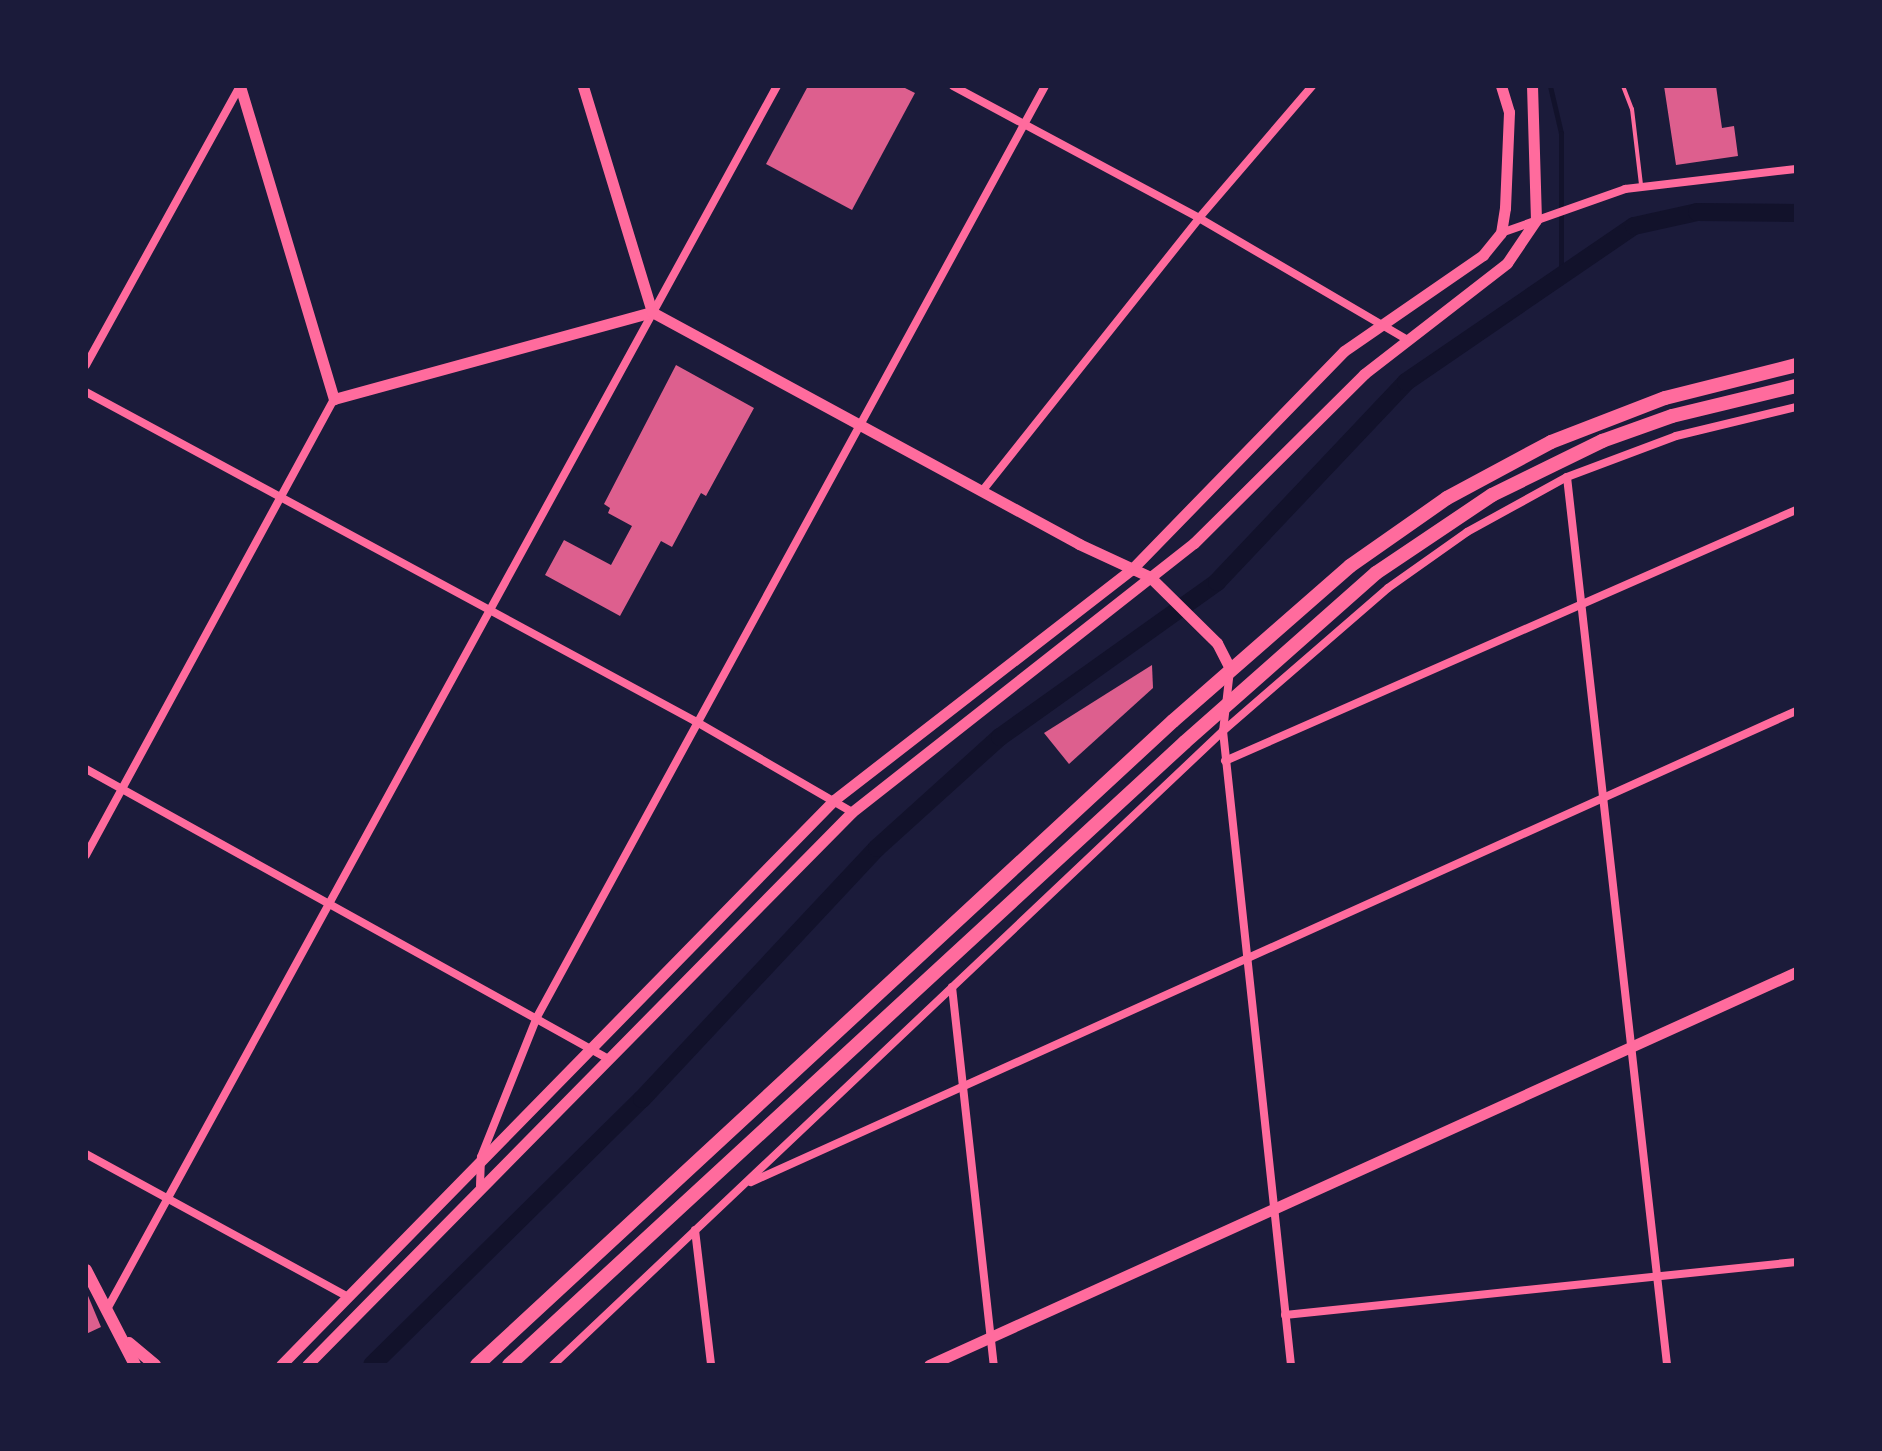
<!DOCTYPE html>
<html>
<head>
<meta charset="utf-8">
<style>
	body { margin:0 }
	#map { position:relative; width:1882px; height:1451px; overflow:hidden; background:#1b1b3a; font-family:"Varela Round",sans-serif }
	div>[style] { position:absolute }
	.stream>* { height:5px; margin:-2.5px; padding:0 2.5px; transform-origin:2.5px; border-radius:2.5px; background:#12122b }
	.canal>* { height:18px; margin:-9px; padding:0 9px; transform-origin:9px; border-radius:9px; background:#12122b }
	.building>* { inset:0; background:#dd5f8e }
	.service>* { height:4px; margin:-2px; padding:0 2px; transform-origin:2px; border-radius:2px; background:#ff6b9d }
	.minor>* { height:8px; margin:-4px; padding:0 4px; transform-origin:4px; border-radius:4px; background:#ff6b9d }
	.tertiary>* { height:11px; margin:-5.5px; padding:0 5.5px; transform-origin:5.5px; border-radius:5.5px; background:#ff6b9d }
	.secondary>* { height:12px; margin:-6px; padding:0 6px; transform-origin:6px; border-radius:6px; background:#ff6b9d }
	.trunk>* { height:14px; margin:-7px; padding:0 7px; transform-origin:7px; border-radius:7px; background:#ff6b9d }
	span { translate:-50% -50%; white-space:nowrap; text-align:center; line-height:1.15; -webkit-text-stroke:7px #1b1b3a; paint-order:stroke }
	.frame { position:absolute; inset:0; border:88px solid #1b1b3a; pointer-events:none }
</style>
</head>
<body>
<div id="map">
	<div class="stream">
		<div style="left:1550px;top:86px;width:48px;rotate:76.8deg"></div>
		<div style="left:1561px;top:133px;width:141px;rotate:90deg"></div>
	</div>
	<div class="canal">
		<div style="left:372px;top:1365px;width:379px;rotate:-44.6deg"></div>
		<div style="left:642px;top:1099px;width:344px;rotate:-46.9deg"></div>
		<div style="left:877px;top:848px;width:166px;rotate:-42.1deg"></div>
		<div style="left:1000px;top:737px;width:267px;rotate:-35.5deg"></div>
		<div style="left:1217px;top:582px;width:275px;rotate:-46.6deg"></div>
		<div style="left:1406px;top:382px;width:276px;rotate:-34.4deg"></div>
		<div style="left:1634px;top:226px;width:65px;rotate:-12.5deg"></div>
		<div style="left:1697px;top:212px;width:99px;rotate:0.6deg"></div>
	</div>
	<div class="building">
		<div style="clip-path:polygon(808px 86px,901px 86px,915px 93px,852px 210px,766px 164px)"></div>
		<div style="clip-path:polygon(1664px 86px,1716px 86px,1722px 128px,1734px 126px,1738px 156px,1676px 165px)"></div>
		<div style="clip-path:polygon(676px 365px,754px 408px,706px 496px,701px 493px,672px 547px,661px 541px,620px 616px,545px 575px,564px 540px,611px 565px,632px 526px,608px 513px,610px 508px,604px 504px)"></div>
		<div style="clip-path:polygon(1152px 665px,1153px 688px,1069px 764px,1044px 733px)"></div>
		<div style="clip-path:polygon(86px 1291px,101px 1327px,86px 1334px)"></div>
	</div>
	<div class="service">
		<div style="left:1623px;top:86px;width:25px;rotate:69deg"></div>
		<div style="left:1632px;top:109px;width:77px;rotate:83.2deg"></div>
	</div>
	<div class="minor">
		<div style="left:953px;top:86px;width:279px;rotate:28.2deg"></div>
		<div style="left:1199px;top:218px;width:240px;rotate:30.3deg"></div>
		<div style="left:1501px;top:233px;width:132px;rotate:-19.5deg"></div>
		<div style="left:1625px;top:189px;width:172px;rotate:-6.7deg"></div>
		<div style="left:86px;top:365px;width:319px;rotate:-61.1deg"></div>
		<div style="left:86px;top:392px;width:692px;rotate:28.38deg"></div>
		<div style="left:695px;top:721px;width:181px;rotate:30.1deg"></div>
		<div style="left:1567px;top:477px;width:894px;rotate:83.57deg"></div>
		<div style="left:983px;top:490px;width:347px;rotate:-51.5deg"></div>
		<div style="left:1199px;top:218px;width:174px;rotate:-49.4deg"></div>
		<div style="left:1230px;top:670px;width:61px;rotate:96.5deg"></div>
		<div style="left:1223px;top:731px;width:638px;rotate:83.88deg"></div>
		<div style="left:1225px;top:761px;width:624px;rotate:-23.73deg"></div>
		<div style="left:86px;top:769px;width:596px;rotate:29.02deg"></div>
		<div style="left:86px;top:855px;width:519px;rotate:-61.46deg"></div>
		<div style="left:952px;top:987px;width:380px;rotate:83.7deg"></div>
		<div style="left:86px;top:1154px;width:295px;rotate:28.6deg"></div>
		<div style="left:751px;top:1182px;width:1146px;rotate:-24.26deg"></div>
		<div style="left:480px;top:1186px;width:29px;rotate:-88deg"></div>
		<div style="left:481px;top:1157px;width:151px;rotate:-68.2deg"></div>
		<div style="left:537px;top:1017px;width:1061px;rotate:-61.38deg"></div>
		<div style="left:695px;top:1230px;width:136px;rotate:83.2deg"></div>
		<div style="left:106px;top:1311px;width:1397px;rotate:-61.29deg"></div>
		<div style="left:1285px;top:1315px;width:514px;rotate:-5.92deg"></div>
		<div style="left:553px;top:1365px;width:922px;rotate:-43.42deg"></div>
		<div style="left:1223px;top:731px;width:218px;rotate:-40.9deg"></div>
		<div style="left:1388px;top:588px;width:97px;rotate:-35.3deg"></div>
		<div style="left:1467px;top:532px;width:114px;rotate:-28.8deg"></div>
		<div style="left:1567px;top:477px;width:116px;rotate:-20.6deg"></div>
		<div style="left:1676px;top:436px;width:123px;rotate:-13.6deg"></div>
	</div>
	<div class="tertiary">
		<div style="left:240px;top:86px;width:327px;rotate:73.3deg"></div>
		<div style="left:334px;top:399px;width:330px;rotate:-15.3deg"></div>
		<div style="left:652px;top:312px;width:236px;rotate:-107deg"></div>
		<div style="left:652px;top:312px;width:486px;rotate:28.5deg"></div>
		<div style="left:1079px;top:544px;width:78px;rotate:24.9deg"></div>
		<div style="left:1150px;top:577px;width:94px;rotate:44.6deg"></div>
		<div style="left:1217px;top:643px;width:29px;rotate:63deg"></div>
		<div style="left:281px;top:1365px;width:791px;rotate:-45.61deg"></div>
		<div style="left:834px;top:800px;width:376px;rotate:-37.8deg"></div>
		<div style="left:1131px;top:570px;width:305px;rotate:-45.8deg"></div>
		<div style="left:1344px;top:351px;width:169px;rotate:-34.6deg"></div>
		<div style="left:1483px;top:255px;width:28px;rotate:-51deg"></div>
		<div style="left:1501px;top:233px;width:25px;rotate:-81deg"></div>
		<div style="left:1505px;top:208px;width:96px;rotate:-87.6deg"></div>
		<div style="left:1509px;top:112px;width:27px;rotate:-107deg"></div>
		<div style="left:307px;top:1365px;width:776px;rotate:-45.42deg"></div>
		<div style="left:852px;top:812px;width:435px;rotate:-38.2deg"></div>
		<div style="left:1194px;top:543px;width:240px;rotate:-44.8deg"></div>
		<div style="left:1364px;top:374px;width:181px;rotate:-37.8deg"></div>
		<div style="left:1507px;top:263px;width:52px;rotate:-56deg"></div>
		<div style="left:1536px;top:220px;width:134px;rotate:-91.7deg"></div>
		<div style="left:929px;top:1365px;width:952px;rotate:-24.38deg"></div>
	</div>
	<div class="secondary">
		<div style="left:86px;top:1270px;width:107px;rotate:62.7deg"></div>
		<div style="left:129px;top:1343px;width:34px;rotate:40deg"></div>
	</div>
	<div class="trunk">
		<div style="left:477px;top:1365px;width:948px;rotate:-42.78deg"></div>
		<div style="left:1173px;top:721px;width:235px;rotate:-41.2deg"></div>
		<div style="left:1350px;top:566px;width:118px;rotate:-35deg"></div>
		<div style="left:1447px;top:498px;width:118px;rotate:-28.3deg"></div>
		<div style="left:1551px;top:442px;width:122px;rotate:-21.1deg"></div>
		<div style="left:1665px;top:398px;width:135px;rotate:-14.1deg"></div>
		<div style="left:509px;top:1365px;width:919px;rotate:-42.66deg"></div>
		<div style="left:1185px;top:742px;width:255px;rotate:-41.5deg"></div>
		<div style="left:1376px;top:573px;width:140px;rotate:-33.9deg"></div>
		<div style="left:1492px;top:495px;width:123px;rotate:-26.1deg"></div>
		<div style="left:1602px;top:441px;width:74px;rotate:-19.7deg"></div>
		<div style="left:1672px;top:416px;width:128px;rotate:-13.6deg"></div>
	</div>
	<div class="frame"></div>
</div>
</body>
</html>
